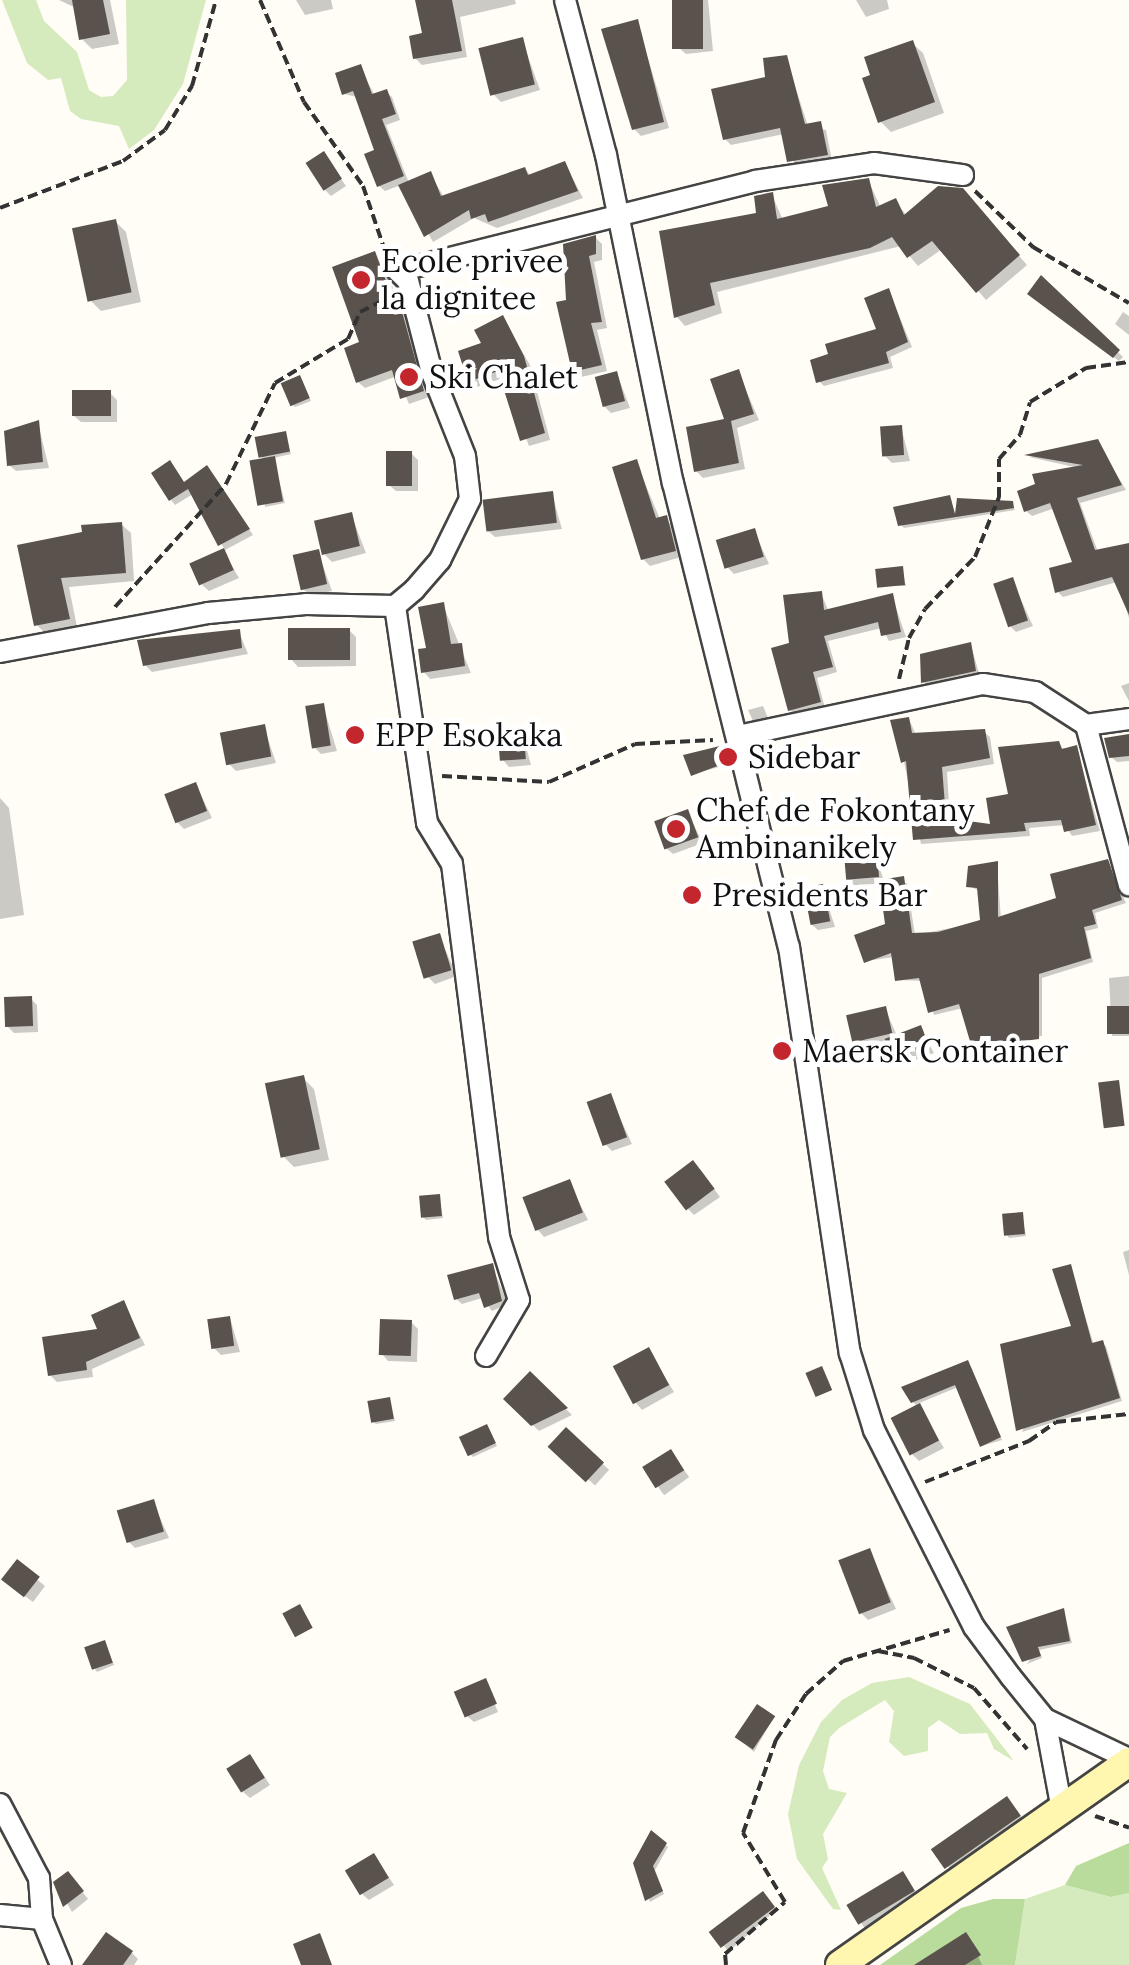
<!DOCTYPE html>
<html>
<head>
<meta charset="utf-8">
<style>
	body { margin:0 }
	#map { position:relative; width:1129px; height:1965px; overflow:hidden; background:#fffdf5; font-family:Lora,serif }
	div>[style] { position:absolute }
	.green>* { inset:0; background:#d5ebbd }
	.forest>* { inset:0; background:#b9dc9c }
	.shadow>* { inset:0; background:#0003; transform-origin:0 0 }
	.building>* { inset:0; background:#5a524d; transform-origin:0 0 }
	.path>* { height:4px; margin-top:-2px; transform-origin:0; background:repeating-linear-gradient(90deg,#333 0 10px,transparent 0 15px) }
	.roads { filter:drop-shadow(2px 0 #444) drop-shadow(-2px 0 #444) drop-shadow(0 2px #444) drop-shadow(0 -2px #444) }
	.minor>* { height:20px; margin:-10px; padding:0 10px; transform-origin:10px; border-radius:10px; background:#fff }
	.secondary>* { height:28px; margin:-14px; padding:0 14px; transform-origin:14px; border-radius:14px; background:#fff6b0 }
	.dots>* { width:28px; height:28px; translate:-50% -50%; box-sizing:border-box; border:5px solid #fff; border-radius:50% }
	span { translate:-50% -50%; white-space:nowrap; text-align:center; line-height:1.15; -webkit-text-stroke:10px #fff; paint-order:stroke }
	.poi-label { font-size:32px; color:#111 }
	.left { translate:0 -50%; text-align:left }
</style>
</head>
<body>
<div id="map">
	<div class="green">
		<div style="clip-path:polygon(2px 0,36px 0,44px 21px,77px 52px,89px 90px,101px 97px,113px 96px,127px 80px,126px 0,206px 0,183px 84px,154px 130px,129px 149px,119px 126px,81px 119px,70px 111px,61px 78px,48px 80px,27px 63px)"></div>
		<div style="clip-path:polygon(909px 1677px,970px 1704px,1014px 1761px,994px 1749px,987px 1733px,960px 1734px,939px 1720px,928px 1728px,928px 1751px,904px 1756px,889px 1742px,894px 1711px,885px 1700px,839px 1728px,830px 1737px,823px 1771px,829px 1789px,847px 1793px,823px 1834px,828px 1859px,822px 1868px,841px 1910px,833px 1909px,797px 1859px,788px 1814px,799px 1765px,821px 1722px,842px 1700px,872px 1683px)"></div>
		<div style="clip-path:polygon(1065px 1885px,1111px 1897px,1129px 1893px,1129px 1965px,1015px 1965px,1025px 1899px)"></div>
	</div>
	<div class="forest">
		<div style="clip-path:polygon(1129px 1843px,1129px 1893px,1111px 1897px,1065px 1885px,1076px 1866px)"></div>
		<div style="clip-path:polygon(993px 1899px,1025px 1899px,1015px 1965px,880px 1965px,961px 1908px)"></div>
	</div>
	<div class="shadow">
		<div style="clip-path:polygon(59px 0,110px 0,119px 44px,92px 49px,82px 39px,76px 8px)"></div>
		<div style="clip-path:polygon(296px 0,331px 0,333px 9px,305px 15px)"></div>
		<div style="clip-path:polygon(418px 0,515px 0,516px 4px,460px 17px,467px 57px,422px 65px,415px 58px,425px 35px)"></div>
		<div style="clip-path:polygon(674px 0,708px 0,713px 51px,686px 54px,679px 48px)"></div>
		<div style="clip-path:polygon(856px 0,887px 0,889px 9px,866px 17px)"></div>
		<div style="clip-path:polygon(637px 22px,669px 128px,641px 136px,634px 129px)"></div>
		<div style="clip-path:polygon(522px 40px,540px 90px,501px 102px,494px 95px)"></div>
		<div style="clip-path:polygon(912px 43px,923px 53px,944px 113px,891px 132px,880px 121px)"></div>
		<div style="clip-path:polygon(786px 58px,808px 126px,826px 130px,832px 161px,796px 167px,784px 134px,731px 145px,725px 139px)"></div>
		<div style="clip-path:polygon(360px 67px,375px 96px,386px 92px,392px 97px,400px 120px,386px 125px,409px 183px,430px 174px,444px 197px,525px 169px,532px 177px,565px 164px,583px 198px,497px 228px,474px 218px,433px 242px,401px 185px,385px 191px,379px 186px,377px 152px,357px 97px,344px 94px)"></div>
		<div style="clip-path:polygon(324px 154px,346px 186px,331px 196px,324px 189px)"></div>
		<div style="clip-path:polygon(868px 180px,881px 208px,895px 201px,907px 216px,972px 201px,1027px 265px,986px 300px,942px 249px,918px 266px,901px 246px,717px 292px,722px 313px,685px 326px,677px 317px,772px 195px,783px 220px,831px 208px)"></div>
		<div style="clip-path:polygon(115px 221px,126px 232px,141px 302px,101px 311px,90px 300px)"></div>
		<div style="clip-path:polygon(596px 238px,602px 244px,602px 260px,594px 262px,607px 328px,597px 330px,607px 371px,581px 377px,574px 371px,569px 302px)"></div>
		<div style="clip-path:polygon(375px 254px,405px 311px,429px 397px,409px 404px,397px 376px,365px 388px,358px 382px)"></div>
		<div style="clip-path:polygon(1042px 279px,1123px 357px,1119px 361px,1035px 299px)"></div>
		<div style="clip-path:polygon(889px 291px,912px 347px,890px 357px,893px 368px,824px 386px,819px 381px,879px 331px)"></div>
		<div style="clip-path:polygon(1123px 312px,1129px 316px,1129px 335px,1115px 324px)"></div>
		<div style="clip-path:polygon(502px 318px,530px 365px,550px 440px,529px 446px,503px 378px,477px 387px,470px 380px)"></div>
		<div style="clip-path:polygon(738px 372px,759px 420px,737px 428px,745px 469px,703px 478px,696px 471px,727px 421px)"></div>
		<div style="clip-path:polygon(617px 374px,630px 408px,611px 413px,604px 406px)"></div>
		<div style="clip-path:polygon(300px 378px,311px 401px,295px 407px,293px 405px)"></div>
		<div style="clip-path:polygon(110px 393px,117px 400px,117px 422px,81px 422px,74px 416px)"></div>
		<div style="clip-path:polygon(38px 423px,49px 468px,16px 471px,9px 465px)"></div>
		<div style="clip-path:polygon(901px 427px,910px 461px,892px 463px,885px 456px)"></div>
		<div style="clip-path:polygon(285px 434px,291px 454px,273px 458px,285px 503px,265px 507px,262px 457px)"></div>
		<div style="clip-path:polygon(1097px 442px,1126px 490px,1080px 503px,1098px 552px,1129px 546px,1129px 618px,1117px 582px,1063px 597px,1058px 592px,1075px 563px,1055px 508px,1032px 516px,1026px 511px,1079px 468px,1029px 457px)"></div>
		<div style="clip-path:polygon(411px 453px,418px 460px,418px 491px,396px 491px,389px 485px)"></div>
		<div style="clip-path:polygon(636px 462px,660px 519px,673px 525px,681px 557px,650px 566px,643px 559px)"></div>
		<div style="clip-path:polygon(211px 473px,253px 535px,225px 550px,193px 494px,175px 505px,171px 500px)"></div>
		<div style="clip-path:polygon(552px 494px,562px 529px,495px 537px,488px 531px)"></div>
		<div style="clip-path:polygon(950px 498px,956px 518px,959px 501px,1012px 504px,1015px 510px,904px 528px,901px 525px)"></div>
		<div style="clip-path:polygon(351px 514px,366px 553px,332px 562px,325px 555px)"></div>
		<div style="clip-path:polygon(121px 524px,131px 533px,134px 581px,69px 587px,77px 627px,46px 634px,37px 625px,20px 547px)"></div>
		<div style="clip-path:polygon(754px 531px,769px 564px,734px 574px,728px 568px)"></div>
		<div style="clip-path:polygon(223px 551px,239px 578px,209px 591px,202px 585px)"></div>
		<div style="clip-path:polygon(318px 552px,332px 591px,310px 595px,303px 589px)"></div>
		<div style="clip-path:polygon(902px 569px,906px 586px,879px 586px)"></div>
		<div style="clip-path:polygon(1012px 580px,1033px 626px,1016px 632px,1009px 625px)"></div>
		<div style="clip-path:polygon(821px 593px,829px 612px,892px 596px,906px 637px,889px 641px,882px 628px,828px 641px,837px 672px,817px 678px,825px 708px,796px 716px,790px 710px,791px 645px)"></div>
		<div style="clip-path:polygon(443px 605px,471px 673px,430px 679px,424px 672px)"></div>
		<div style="clip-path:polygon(349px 630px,356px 637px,356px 666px,298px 667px,292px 660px)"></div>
		<div style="clip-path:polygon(239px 632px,248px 654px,152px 672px,145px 665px)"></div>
		<div style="clip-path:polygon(971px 645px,980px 677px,929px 688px,924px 682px)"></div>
		<div style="clip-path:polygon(1129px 683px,1129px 701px,1121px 686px)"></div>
		<div style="clip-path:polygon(323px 705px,337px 751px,321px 754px,314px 747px)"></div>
		<div style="clip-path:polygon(763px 706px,768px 718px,753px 721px,748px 710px)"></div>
		<div style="clip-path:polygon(909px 719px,916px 735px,984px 732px,990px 737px,994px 764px,947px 772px,950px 821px,993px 827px,1011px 796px,1001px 749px,1076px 748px,1100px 831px,1072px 836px,1065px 825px,1029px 828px,1030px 836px,921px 844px,904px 762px)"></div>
		<div style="clip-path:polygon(264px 727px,276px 763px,236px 771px,229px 764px)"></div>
		<div style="clip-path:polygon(523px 735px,531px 765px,509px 767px,503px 760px)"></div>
		<div style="clip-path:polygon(1129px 737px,1129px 761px,1117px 762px,1111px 757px)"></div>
		<div style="clip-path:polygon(724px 748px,730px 764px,693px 774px)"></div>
		<div style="clip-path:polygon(196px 785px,212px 818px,184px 829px,177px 822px)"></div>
		<div style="clip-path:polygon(0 798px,9px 808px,24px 915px,0 919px)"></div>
		<div style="clip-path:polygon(687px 812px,703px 843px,673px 854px,666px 848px)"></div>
		<div style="clip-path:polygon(876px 855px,884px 882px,907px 883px,915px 935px,982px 922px,980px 891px,969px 886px,997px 864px,1001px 919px,1059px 899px,1107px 862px,1126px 903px,1095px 913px,1098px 928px,1086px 931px,1093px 962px,1042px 978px,1042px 1036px,974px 1045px,963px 1008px,934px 1015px,923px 981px,898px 980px,894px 957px,866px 961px,888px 926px,882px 883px,855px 886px,848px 879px)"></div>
		<div style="clip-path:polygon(822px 886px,835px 927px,818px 930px,811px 924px)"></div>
		<div style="clip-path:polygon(439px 936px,457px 976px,435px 984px,428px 977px)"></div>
		<div style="clip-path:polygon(1129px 976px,1129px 1036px,1112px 1036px,1109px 978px)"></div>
		<div style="clip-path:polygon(31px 999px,37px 1005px,38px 1032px,14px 1033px,7px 1026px)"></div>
		<div style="clip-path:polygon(885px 1008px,897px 1036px,920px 1028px,934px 1053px,901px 1065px,888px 1041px,861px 1047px,855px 1040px)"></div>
		<div style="clip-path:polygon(303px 1078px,314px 1089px,329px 1160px,294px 1167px,284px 1157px)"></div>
		<div style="clip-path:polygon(610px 1096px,632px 1144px,612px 1151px,605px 1144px)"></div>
		<div style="clip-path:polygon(700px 1169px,720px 1197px,694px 1215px,688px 1209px)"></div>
		<div style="clip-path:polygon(569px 1182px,588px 1220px,544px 1237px,538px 1230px)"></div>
		<div style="clip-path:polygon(439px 1197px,443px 1218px,426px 1220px,423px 1217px)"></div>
		<div style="clip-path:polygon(1022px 1215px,1026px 1236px,1009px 1238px,1007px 1235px)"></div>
		<div style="clip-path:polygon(1129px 1250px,1129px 1275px,1123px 1252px)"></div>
		<div style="clip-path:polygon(492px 1266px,508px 1304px,492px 1311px,482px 1298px,462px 1304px,456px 1299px)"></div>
		<div style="clip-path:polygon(1070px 1267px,1094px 1345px,1106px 1346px,1122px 1401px,1022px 1432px,1074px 1328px)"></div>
		<div style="clip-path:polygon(123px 1303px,145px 1345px,92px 1369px,93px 1377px,57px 1382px,50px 1375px)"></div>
		<div style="clip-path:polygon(230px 1318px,240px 1352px,221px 1355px,214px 1348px)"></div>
		<div style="clip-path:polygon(411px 1322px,418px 1329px,417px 1362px,388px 1361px,382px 1354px)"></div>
		<div style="clip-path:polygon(648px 1350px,674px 1392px,642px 1410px,636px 1403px)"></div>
		<div style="clip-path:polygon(970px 1366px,1002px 1440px,982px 1446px,958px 1387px,917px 1404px,944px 1448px,919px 1461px,912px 1454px,918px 1407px,913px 1402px)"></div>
		<div style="clip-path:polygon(530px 1374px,572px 1415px,539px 1431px,506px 1399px)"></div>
		<div style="clip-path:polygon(390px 1399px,395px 1421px,376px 1424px,373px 1422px)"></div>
		<div style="clip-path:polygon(489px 1429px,497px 1446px,473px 1457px,470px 1454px)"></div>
		<div style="left:566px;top:1431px;width:58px;height:21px;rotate:42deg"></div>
		<div style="left:671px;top:1452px;width:31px;height:31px;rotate:54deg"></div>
		<div style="clip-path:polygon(153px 1502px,169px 1538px,135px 1548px,128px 1541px)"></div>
		<div style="clip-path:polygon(869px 1551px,896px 1609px,868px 1620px,861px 1613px)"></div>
		<div style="clip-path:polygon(17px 1563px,45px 1586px,33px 1602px,11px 1586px)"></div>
		<div style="clip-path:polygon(1064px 1611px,1072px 1643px,1039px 1650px,1042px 1658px,1027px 1664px)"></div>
		<div style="clip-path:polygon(105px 1643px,114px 1665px,97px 1672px,95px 1669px)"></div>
		<div style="clip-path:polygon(485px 1681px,498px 1712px,474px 1722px,467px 1716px)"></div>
		<div style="clip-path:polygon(773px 1718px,754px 1752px,737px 1737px)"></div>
		<div style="clip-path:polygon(256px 1764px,270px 1785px,250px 1798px,243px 1792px)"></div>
		<div style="clip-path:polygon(1013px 1806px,1026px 1823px,955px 1874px,948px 1867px)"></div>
		<div style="clip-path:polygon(652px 1834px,668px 1847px,655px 1870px,664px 1894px,650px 1902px,635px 1863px)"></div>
		<div style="clip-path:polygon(374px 1856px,394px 1885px,369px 1900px,362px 1894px)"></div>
		<div style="left:903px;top:1874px;width:30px;height:62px;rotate:56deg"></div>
		<div style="clip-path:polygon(74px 1881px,88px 1899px,72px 1912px,56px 1884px)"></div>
		<div style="left:763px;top:1895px;width:20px;height:63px;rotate:49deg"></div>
		<div style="clip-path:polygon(972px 1942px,982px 1965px,930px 1965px)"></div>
		<div style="clip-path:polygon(131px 1952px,138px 1959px,134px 1965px,93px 1965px)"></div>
	</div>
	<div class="building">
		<div style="clip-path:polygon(72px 0,103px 0,110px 34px,79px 40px)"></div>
		<div style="clip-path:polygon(415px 0,452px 0,462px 51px,413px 59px,409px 36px,422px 33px)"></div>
		<div style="left:672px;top:0;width:31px;height:49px"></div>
		<div style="clip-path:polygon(638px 19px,664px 122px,632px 130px,601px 29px)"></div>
		<div style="left:523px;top:37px;width:49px;height:46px;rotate:76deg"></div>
		<div style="clip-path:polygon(913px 40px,935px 102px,878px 123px,862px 78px,870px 75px,864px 57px)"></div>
		<div style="clip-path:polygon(787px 55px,805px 124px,821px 121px,828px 155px,787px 162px,780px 128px,723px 140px,711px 89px,765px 77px,763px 58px)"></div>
		<div style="clip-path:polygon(361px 64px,372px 94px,387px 89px,396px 114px,382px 119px,404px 176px,377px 187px,364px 154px,374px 150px,353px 91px,342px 95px,335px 73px)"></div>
		<div style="left:324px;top:151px;width:33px;height:22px;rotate:57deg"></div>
		<div style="clip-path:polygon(565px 161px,578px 191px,488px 222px,485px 214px,471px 219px,469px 210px,424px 237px,398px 185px,431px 171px,441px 196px,525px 167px,528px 175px)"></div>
		<div style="clip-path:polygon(869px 178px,876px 207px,896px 198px,904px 215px,938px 186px,963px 188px,1020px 255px,976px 293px,932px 241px,907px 258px,892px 237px,870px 248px,710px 283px,715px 305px,674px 318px,659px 231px,756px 213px,754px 196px,773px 192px,777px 219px,828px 206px,822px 185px)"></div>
		<div style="left:116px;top:219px;width:75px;height:45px;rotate:78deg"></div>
		<div style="clip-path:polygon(596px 235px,596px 254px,589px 256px,602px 322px,591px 323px,602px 365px,572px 372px,556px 302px,566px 300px,563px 244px)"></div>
		<div style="clip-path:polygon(375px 251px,394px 303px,399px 301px,424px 391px,400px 399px,392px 370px,356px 383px,344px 348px,359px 342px,332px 267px)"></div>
		<div style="clip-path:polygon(1041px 275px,1120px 350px,1113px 358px,1027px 294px)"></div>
		<div style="clip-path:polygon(889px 288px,908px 342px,886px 352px,889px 363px,816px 383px,810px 360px,828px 354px,825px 344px,876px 329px,864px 298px)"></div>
		<div style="clip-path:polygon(503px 315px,524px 356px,545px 433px,520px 441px,498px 371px,468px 382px,458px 351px,481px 343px,474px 330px)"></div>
		<div style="clip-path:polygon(739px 369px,754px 414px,731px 421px,739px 463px,694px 472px,686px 427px,724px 419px,710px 379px)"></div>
		<div style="left:617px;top:371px;width:31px;height:23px;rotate:75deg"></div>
		<div style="left:300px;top:375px;width:25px;height:21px;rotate:67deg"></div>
		<div style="left:111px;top:390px;width:26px;height:39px;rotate:90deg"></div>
		<div style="clip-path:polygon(39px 420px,43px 462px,7px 466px,4px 431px)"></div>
		<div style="left:902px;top:425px;width:30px;height:22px;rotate:86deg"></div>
		<div style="left:286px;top:431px;width:21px;height:32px;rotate:79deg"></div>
		<div style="clip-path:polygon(1098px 439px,1122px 485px,1077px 498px,1095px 550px,1129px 543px,1129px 615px,1112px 577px,1055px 593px,1049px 568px,1072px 562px,1050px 503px,1024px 512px,1017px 491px,1035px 484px,1032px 474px,1083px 465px,1024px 455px)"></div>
		<div style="left:386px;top:451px;width:26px;height:35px"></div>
		<div style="left:275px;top:456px;width:46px;height:26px;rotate:80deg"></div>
		<div style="clip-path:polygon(637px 459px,656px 518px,667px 515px,676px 551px,641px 560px,612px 467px)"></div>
		<div style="clip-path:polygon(170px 460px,184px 482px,207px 465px,250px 529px,218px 546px,188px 489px,169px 501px,151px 473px)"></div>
		<div style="left:553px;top:491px;width:32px;height:71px;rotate:83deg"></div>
		<div style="clip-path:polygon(950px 495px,955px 514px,957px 498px,1013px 501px,1014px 508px,898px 526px,893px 507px)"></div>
		<div style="left:352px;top:512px;width:35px;height:39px;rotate:77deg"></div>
		<div style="clip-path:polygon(122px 522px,126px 573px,61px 578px,70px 619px,34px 626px,17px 545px,82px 532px,81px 525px)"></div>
		<div style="left:755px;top:528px;width:30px;height:41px;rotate:73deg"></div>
		<div style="left:224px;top:548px;width:24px;height:38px;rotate:66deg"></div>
		<div style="left:319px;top:549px;width:36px;height:27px;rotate:77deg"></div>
		<div style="left:903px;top:566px;width:19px;height:28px;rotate:84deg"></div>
		<div style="left:1013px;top:577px;width:46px;height:21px;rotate:71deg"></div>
		<div style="clip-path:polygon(822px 591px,824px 610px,893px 593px,901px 632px,881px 636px,878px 622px,824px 636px,833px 667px,813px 672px,821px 702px,788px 711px,771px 648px,789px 643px,783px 595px)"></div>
		<div style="clip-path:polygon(444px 602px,451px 644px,462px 643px,465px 666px,421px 673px,418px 649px,426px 648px,418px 607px)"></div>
		<div style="left:350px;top:628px;width:32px;height:62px;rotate:90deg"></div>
		<div style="clip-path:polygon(240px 629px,242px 648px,143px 666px,137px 640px)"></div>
		<div style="clip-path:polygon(971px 642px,976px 671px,921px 683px,920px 654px)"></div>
		<div style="left:324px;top:703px;width:43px;height:19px;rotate:81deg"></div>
		<div style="clip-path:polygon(909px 717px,912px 733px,985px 729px,990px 758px,942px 767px,946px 818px,990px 824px,986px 798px,1008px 794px,998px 747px,1059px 741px,1062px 749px,1077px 745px,1096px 825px,1064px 832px,1061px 820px,1024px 823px,1026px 831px,913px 840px,906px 761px,901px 763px,890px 720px)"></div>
		<div style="left:265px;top:724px;width:33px;height:46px;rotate:79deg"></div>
		<div style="left:524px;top:733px;width:26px;height:26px;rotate:86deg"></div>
		<div style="clip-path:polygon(1129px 734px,1129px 756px,1109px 758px,1104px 738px)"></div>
		<div style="clip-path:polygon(724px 745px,728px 762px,691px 776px,683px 755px)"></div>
		<div style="left:196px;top:782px;width:31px;height:34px;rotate:69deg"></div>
		<div style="left:688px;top:809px;width:30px;height:36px;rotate:70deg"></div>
		<div style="left:877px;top:853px;width:24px;height:33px;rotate:85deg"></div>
		<div style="clip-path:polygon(1108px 859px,1122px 900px,1092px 910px,1096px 924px,1084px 927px,1091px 958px,1039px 974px,1039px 1039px,972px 1048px,959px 1004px,928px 1013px,919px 978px,895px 981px,891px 953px,864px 963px,854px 935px,885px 924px,879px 880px,904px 876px,912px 933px,938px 932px,980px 920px,977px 888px,966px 887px,968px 866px,998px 861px,998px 917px,1056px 898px,1050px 874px)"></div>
		<div style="left:823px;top:884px;width:38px;height:20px;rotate:79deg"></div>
		<div style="left:440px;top:933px;width:39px;height:29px;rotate:73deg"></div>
		<div style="left:32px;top:996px;width:30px;height:28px;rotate:88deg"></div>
		<div style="left:886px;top:1006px;width:28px;height:41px;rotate:77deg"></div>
		<div style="left:1129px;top:1006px;width:28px;height:22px;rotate:90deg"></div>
		<div style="left:921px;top:1025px;width:22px;height:39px;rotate:69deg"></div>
		<div style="left:304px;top:1075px;width:76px;height:40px;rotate:78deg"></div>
		<div style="left:1119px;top:1080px;width:46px;height:21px;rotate:83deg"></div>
		<div style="left:611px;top:1093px;width:47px;height:26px;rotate:70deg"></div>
		<div style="left:693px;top:1160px;width:36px;height:36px;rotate:53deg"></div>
		<div style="left:570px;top:1179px;width:36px;height:51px;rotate:69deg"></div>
		<div style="left:440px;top:1194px;width:22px;height:21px;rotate:85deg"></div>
		<div style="left:1023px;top:1212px;width:22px;height:21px;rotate:85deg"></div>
		<div style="clip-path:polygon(493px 1263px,502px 1301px,484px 1308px,479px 1293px,454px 1300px,447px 1275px)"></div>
		<div style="clip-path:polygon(1071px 1264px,1092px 1343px,1103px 1340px,1120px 1398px,1016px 1431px,1000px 1344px,1071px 1326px,1052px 1269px)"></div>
		<div style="clip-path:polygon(124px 1300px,140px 1338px,86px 1362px,87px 1370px,48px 1376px,42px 1337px,97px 1329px,91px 1315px)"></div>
		<div style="left:230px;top:1316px;width:30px;height:23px;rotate:82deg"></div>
		<div style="left:380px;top:1319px;width:32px;height:36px;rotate:2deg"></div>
		<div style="left:649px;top:1347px;width:43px;height:41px;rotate:62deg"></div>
		<div style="clip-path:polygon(968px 1360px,1001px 1437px,980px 1447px,955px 1385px,911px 1403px,901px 1387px)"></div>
		<div style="left:822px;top:1366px;width:26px;height:18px;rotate:67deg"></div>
		<div style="clip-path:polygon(530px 1371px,568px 1408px,531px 1426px,503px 1399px)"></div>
		<div style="left:390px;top:1397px;width:22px;height:23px;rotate:80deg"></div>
		<div style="left:920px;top:1403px;width:42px;height:33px;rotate:63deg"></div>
		<div style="left:487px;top:1424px;width:21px;height:31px;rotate:65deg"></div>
		<div style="left:566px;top:1427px;width:52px;height:27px;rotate:43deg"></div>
		<div style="left:671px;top:1449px;width:25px;height:34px;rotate:58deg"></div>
		<div style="left:154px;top:1499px;width:34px;height:39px;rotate:73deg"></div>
		<div style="left:870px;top:1548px;width:58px;height:34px;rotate:69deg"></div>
		<div style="left:17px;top:1559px;width:29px;height:26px;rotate:38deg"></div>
		<div style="left:300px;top:1604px;width:27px;height:20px;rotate:62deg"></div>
		<div style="clip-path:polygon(1064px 1608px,1070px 1641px,1038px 1647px,1041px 1656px,1022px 1662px,1006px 1627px)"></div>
		<div style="left:105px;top:1640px;width:24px;height:22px;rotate:71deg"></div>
		<div style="left:486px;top:1678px;width:28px;height:35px;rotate:67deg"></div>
		<div style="left:757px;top:1704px;width:22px;height:40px;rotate:34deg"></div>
		<div style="left:250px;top:1754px;width:28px;height:28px;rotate:58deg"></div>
		<div style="left:1007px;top:1796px;width:24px;height:93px;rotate:55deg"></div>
		<div style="clip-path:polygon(651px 1830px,667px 1843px,653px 1866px,663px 1891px,645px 1901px,633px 1863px)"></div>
		<div style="left:374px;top:1853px;width:29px;height:34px;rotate:59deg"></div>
		<div style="clip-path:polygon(68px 1871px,84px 1891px,63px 1907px,53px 1882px)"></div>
		<div style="left:903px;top:1871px;width:23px;height:66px;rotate:59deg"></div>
		<div style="left:763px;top:1891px;width:20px;height:68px;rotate:53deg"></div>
		<div style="clip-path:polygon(106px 1932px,133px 1951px,123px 1965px,82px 1965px)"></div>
		<div style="clip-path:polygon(966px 1932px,981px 1955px,965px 1965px,914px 1965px)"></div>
		<div style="clip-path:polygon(320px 1933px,332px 1965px,301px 1965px,293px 1944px)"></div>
	</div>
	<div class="path">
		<div style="left:260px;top:0;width:111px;rotate:66.7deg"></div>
		<div style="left:304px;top:102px;width:103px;rotate:54.9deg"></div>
		<div style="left:363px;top:186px;width:72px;rotate:71.3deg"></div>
		<div style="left:975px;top:191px;width:81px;rotate:44deg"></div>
		<div style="left:1033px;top:247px;width:111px;rotate:30.3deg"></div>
		<div style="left:0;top:208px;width:132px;rotate:-20.9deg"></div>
		<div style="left:123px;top:161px;width:52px;rotate:-36.4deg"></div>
		<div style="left:165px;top:130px;width:52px;rotate:-58.5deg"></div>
		<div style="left:192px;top:86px;width:89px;rotate:-74.4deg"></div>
		<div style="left:115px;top:607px;width:166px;rotate:-47.9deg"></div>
		<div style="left:226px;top:484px;width:112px;rotate:-64.1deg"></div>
		<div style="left:275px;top:383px;width:85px;rotate:-31.1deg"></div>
		<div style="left:348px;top:339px;width:30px;rotate:-66deg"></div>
		<div style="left:360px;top:312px;width:31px;rotate:-27deg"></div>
		<div style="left:899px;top:679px;width:42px;rotate:-76.3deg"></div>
		<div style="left:909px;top:638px;width:33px;rotate:-61deg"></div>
		<div style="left:925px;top:609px;width:72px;rotate:-46.1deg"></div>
		<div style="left:975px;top:557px;width:65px;rotate:-68.2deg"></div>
		<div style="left:999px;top:497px;width:38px;rotate:-90deg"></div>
		<div style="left:999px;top:459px;width:32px;rotate:-49deg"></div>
		<div style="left:1020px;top:435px;width:34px;rotate:-73deg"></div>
		<div style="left:1030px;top:402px;width:66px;rotate:-31.3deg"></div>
		<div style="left:1086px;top:368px;width:43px;rotate:-7.9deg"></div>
		<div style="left:442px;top:776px;width:107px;rotate:3.2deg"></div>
		<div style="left:549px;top:782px;width:94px;rotate:-23.8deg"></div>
		<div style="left:635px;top:744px;width:78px;rotate:-2.9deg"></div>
		<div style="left:925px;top:1482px;width:112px;rotate:-21.5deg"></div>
		<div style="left:1029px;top:1441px;width:33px;rotate:-35deg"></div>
		<div style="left:1056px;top:1422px;width:73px;rotate:-6.3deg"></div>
		<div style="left:878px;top:1651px;width:37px;rotate:11deg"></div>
		<div style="left:914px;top:1658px;width:67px;rotate:26.6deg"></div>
		<div style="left:974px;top:1688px;width:81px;rotate:49deg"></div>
		<div style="left:1095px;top:1816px;width:36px;rotate:19deg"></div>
		<div style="left:726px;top:1965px;width:11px;rotate:-95deg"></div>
		<div style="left:725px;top:1954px;width:79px;rotate:-40.9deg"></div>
		<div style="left:785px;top:1902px;width:81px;rotate:-121.3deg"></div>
		<div style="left:743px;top:1833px;width:99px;rotate:-70.5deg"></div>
		<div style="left:776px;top:1740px;width:55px;rotate:-56.9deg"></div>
		<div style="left:806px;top:1694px;width:50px;rotate:-41.7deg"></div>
		<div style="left:843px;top:1661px;width:111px;rotate:-16.2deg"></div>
	</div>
	<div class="roads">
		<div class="minor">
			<div style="left:565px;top:0;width:160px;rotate:75.2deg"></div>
			<div style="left:606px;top:155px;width:335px;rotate:78.5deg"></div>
			<div style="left:673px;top:483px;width:478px;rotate:76deg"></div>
			<div style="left:789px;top:947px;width:411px;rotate:81.5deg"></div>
			<div style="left:850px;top:1353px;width:81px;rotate:72.7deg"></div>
			<div style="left:874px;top:1430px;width:221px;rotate:63.1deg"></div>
			<div style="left:974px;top:1627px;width:62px;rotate:53.5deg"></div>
			<div style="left:1011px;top:1677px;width:54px;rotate:51deg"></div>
			<div style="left:1045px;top:1719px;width:93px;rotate:25.5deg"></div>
			<div style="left:395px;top:606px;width:219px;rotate:81.6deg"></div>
			<div style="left:427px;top:823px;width:48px;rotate:58.6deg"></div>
			<div style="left:452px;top:864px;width:376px;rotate:82.8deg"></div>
			<div style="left:499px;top:1237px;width:66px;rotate:72.4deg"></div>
			<div style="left:519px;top:1300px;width:65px;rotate:120.5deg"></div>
			<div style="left:0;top:652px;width:212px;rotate:-10.6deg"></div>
			<div style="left:208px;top:613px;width:98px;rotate:-5.2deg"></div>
			<div style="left:306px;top:604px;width:89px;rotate:1.3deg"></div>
			<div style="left:395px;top:606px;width:25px;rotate:-40deg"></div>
			<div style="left:414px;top:590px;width:40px;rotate:-49deg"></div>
			<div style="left:440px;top:560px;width:68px;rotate:-63.8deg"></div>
			<div style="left:470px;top:499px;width:43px;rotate:-96.6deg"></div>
			<div style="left:465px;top:456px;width:89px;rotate:-111.7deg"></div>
			<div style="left:432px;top:373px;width:95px;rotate:-104.6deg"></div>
			<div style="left:408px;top:281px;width:14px;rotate:-135deg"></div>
			<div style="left:398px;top:271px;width:368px;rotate:-14.1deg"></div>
			<div style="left:755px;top:181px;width:120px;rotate:-8.6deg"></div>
			<div style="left:874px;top:163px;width:90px;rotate:7.7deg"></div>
			<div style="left:1086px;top:725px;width:166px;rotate:75deg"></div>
			<div style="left:738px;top:736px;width:250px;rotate:-12deg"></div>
			<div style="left:983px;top:684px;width:53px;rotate:8.7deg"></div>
			<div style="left:1035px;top:692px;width:61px;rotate:32.9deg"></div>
			<div style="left:1086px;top:725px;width:43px;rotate:-7.9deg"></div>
			<div style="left:1045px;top:1719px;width:93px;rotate:79.4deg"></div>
			<div style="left:0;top:1804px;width:84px;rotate:62.2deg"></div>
			<div style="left:39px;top:1878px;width:41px;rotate:85.8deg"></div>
			<div style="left:42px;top:1919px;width:50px;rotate:67.6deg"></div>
			<div style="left:0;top:1915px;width:42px;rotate:5.4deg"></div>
		</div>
		<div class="secondary">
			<div style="left:840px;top:1965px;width:353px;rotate:-35.1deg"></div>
		</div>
	</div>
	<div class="dots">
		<div style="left:361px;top:280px;background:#c4262e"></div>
		<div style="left:409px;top:377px;background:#c4262e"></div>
		<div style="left:355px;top:735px;background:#c4262e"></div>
		<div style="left:728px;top:757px;background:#c4262e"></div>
		<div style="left:676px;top:829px;background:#c4262e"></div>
		<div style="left:692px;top:895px;background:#c4262e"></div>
		<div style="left:782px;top:1051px;background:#c4262e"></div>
	</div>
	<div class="poi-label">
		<span class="left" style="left:381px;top:280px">Ecole privee<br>la dignitee</span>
		<span class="left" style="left:429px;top:377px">Ski Chalet</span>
		<span class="left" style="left:375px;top:735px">EPP Esokaka</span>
		<span class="left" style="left:748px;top:757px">Sidebar</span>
		<span class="left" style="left:696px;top:829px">Chef de Fokontany<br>Ambinanikely</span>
		<span class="left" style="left:712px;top:895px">Presidents Bar</span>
		<span class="left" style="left:802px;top:1051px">Maersk Container</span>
	</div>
</div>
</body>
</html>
